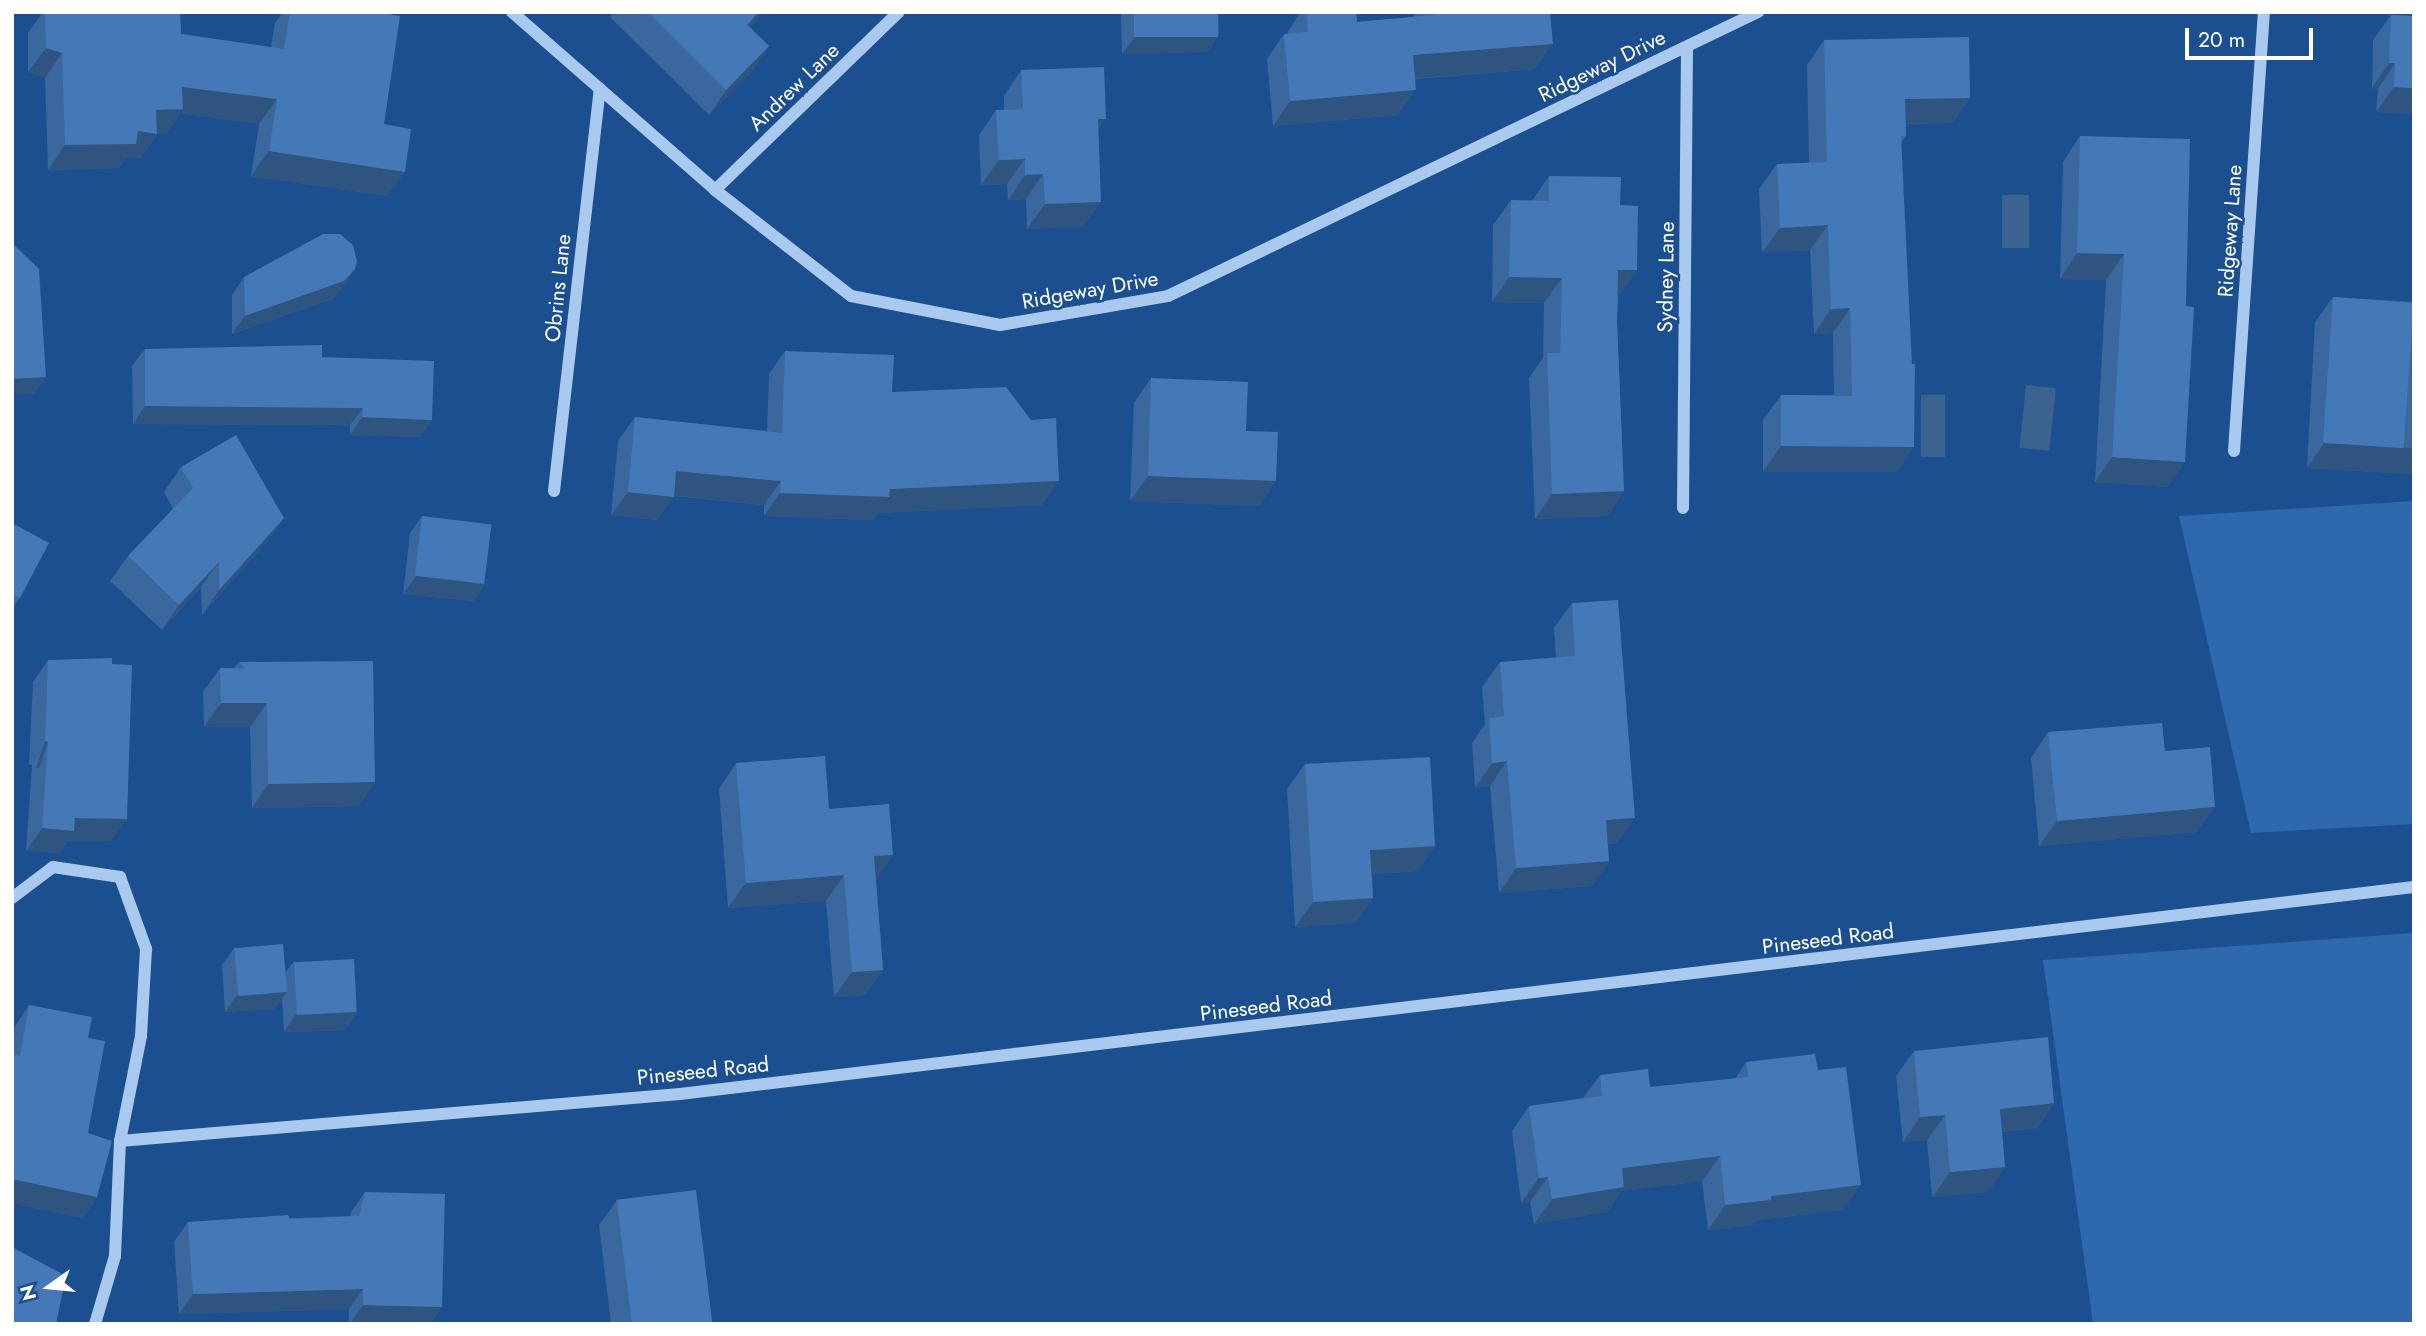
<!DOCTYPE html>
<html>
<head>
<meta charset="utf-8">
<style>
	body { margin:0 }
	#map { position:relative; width:2426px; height:1336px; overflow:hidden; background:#1b4f8f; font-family:Jost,sans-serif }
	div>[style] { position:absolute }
	.green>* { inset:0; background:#2e69ad }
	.water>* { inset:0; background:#3c6290; transform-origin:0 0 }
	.minor>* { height:12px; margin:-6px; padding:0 6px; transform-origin:6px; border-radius:6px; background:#a9c9ee }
	.wall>* { inset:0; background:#3a679d }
	.shaded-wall>* { inset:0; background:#305480; transform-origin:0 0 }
	.building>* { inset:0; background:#4478b7; transform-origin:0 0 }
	span { translate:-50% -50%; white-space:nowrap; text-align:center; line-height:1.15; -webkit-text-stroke:5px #1b4f8f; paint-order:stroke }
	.street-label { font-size:21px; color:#fff }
	.frame { position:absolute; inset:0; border:14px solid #fff; pointer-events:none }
	.north { position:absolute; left:14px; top:1252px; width:70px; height:70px; -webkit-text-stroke:5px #1b4f8f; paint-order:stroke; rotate:255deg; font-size:19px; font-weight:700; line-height:28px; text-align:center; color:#fff }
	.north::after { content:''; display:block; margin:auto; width:24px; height:32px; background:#fff; clip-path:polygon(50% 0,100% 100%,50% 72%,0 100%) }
	.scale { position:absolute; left:2185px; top:28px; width:128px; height:32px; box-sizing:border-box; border:4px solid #fff; border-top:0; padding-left:9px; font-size:21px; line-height:24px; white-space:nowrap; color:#fff; -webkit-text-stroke:5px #1b4f8f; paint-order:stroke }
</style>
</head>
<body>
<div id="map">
	<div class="green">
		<div style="clip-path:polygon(2414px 501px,2414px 824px,2251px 833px,2179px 516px)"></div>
		<div style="clip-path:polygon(2414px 933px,2414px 1324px,2093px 1324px,2043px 960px)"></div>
	</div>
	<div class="water">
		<div style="left:2002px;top:195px;width:27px;height:53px"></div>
		<div style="left:2026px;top:385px;width:30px;height:63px;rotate:6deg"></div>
		<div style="left:1921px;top:395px;width:24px;height:62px"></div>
	</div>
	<div class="minor">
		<div style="left:512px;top:12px;width:270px;rotate:41.2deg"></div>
		<div style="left:715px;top:190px;width:172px;rotate:37.9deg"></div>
		<div style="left:851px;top:296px;width:152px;rotate:11deg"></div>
		<div style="left:1000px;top:325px;width:170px;rotate:-9.8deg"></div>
		<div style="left:1168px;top:296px;width:655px;rotate:-25.7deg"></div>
		<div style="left:715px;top:190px;width:256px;rotate:-44.1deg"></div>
		<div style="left:2234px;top:451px;width:440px;rotate:-86.1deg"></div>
		<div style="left:554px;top:491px;width:405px;rotate:-83.5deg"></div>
		<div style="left:1683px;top:508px;width:461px;rotate:-89.5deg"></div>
		<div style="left:12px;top:898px;width:51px;rotate:-37.1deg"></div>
		<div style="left:53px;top:867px;width:68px;rotate:8.5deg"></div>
		<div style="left:120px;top:877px;width:77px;rotate:70.1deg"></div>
		<div style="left:146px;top:949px;width:87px;rotate:93.3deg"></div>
		<div style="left:141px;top:1036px;width:107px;rotate:101.3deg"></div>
		<div style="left:120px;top:1141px;width:115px;rotate:92.5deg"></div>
		<div style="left:115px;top:1256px;width:71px;rotate:106.4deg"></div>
		<div style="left:120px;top:1141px;width:562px;rotate:-4.8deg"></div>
		<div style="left:680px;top:1094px;width:1746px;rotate:-6.81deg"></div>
	</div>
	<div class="wall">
		<div style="clip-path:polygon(43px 12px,180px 12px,181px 34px,271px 47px,275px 23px,283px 12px,375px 12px,384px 124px,387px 196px,251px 176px,259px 124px,180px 113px,166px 134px,157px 134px,140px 159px,127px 157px,119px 168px,48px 170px,45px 78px,28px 72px,28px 33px)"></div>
		<div style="clip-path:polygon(614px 12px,764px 12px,750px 27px,769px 46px,752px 71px,709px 115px,610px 17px)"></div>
		<div style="clip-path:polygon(1121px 12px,1218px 12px,1219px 34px,1207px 52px,1122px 54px)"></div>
		<div style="clip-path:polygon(1301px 12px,1356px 12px,1357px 22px,1414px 17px,1414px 12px,1550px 12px,1535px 69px,1415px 79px,1398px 115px,1273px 126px,1267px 59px,1284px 34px,1288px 34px,1288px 31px)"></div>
		<div style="clip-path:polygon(2391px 15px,2414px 16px,2414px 114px,2376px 112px,2378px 89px,2372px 88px,2373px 40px)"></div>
		<div style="clip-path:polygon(1824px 40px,1970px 98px,1952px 123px,1906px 124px,1906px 136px,1901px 143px,1897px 472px,1763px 472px,1763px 420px,1781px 395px,1834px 395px,1833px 333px,1814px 334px,1810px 250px,1762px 253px,1759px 189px,1777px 164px,1809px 163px,1807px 65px)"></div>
		<div style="clip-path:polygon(1021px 70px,1098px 130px,1083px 227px,1027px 229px,1026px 199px,1008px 200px,1007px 184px,981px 185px,979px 135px,996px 110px,1004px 110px,1004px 96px)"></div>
		<div style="clip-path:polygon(2080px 136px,2186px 306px,2185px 462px,2167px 487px,2095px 482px,2106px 280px,2060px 279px,2063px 162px)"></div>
		<div style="clip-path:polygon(1549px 176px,1620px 295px,1618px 295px,1617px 322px,1624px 491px,1607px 516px,1535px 519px,1529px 378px,1543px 358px,1544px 303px,1492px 302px,1493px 225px,1511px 200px,1532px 201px)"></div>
		<div style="clip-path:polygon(355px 269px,343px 287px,332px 299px,232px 334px,232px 295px,244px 277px)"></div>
		<div style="clip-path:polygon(2333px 297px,2414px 302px,2414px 470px,2411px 474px,2307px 468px,2315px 322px)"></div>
		<div style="clip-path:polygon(145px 349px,322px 357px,432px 420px,420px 437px,350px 435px,350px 425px,133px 424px,132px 366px)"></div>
		<div style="clip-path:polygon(785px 351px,892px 392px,1042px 505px,878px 513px,873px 520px,764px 516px,764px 505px,674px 496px,657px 520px,611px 515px,618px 441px,635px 417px,767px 431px,769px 374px)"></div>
		<div style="clip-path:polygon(1151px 378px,1246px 431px,1276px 481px,1259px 506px,1130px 501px,1134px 403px)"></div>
		<div style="clip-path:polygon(181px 467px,284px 518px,266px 543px,202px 615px,201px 587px,162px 630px,110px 581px,128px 556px,173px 509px,164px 492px)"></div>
		<div style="clip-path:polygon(422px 516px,474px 601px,403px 594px,410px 533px)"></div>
		<div style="clip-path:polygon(12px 523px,20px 598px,12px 609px)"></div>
		<div style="clip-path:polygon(1572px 603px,1617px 843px,1608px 844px,1609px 861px,1592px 886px,1499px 893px,1490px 786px,1475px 788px,1472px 743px,1485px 724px,1482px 687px,1500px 662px,1556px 658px,1554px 628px)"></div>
		<div style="clip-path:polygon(48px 660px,111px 841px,67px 841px,59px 853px,26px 851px,32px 765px,29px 764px,33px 682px)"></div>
		<div style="clip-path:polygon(239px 662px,375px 782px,358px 806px,252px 808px,250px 727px,204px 727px,203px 692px,220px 668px,234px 668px)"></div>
		<div style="clip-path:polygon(2048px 732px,2165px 751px,2197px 832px,2039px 846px,2031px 758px)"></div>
		<div style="clip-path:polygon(736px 763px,829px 809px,876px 880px,883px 970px,865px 995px,834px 997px,826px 901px,728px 908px,719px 789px)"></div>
		<div style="clip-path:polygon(1305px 764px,1435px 846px,1418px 871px,1372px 874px,1373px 898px,1355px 923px,1295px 927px,1287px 789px)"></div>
		<div style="clip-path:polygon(234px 948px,285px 973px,294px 961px,357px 1012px,345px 1030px,284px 1032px,282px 998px,274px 1009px,225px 1012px,222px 965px)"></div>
		<div style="clip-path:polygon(29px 1005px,88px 1038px,88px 1133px,97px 1197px,83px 1218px,12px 1203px,12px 1038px,15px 1026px)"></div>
		<div style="clip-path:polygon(1914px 1051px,2054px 1103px,2037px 1128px,2002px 1132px,2005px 1167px,1988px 1192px,1932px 1197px,1927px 1140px,1903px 1142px,1896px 1076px)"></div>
		<div style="clip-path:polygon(1746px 1062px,1818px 1070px,1843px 1210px,1757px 1220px,1754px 1225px,1708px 1230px,1702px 1181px,1621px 1191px,1607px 1212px,1534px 1224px,1530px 1202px,1521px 1203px,1512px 1131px,1529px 1106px,1583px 1098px,1600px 1075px,1650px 1087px,1735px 1079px)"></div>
		<div style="clip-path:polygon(365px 1192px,442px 1307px,430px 1324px,349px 1324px,349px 1309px,179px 1314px,174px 1242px,188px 1222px,350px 1216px,351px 1212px)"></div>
		<div style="clip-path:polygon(617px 1200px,712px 1324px,611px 1324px,599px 1225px)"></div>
	</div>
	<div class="shaded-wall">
		<div style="clip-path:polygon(759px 12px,764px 12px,730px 50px,747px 25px)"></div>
		<div style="clip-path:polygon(1219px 34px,1207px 52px,1122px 54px,1135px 37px)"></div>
		<div style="clip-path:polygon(1553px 44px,1535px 69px,1395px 80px,1413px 55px)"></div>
		<div style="clip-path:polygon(769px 46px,752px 71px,709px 115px,726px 90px)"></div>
		<div style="clip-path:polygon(46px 48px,62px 53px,45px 78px,28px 72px)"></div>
		<div style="clip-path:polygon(2389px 63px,2395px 63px,2378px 89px,2372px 88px)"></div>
		<div style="clip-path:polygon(182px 87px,277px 99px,259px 124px,180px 113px,166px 134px,155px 134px,157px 134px,140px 159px,127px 157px,119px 168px,48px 170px,65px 145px,138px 131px,156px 110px)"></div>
		<div style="clip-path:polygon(2394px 87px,2414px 88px,2414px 114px,2376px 112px)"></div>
		<div style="clip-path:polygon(1416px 90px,1398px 115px,1273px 126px,1290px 101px)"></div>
		<div style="clip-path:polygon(1970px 98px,1952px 123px,1887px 124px,1905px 99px)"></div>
		<div style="clip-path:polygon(1098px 119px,1106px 119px,1089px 144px)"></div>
		<div style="clip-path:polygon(269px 151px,405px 172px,387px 196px,251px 176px)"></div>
		<div style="clip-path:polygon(1025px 159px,1007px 184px,981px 185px,999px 160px)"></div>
		<div style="clip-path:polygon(1043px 174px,1026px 199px,1008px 200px,1025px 175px)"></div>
		<div style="clip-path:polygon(1101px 202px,1083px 227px,1027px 229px,1045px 204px)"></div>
		<div style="clip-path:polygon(1828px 225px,1810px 250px,1762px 253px,1780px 228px)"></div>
		<div style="clip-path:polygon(2077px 253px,2124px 254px,2106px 280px,2060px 279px)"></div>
		<div style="clip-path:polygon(355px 269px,343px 287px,332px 299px,232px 334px,245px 316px)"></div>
		<div style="clip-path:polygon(1618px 270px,1637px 270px,1620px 295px,1601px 295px)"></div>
		<div style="clip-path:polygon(1509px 277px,1562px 278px,1544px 303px,1492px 302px)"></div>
		<div style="clip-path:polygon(1850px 308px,1833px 333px,1814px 334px,1831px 309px)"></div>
		<div style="clip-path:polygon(46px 377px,34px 394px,12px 395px,12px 379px)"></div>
		<div style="clip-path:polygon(145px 406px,363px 408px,350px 425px,133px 424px)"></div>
		<div style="clip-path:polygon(362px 417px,432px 420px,420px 437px,350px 435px)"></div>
		<div style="clip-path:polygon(2324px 443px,2414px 448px,2414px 470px,2411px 474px,2307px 468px)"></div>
		<div style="clip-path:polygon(1781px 446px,1914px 447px,1897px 472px,1763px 472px)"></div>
		<div style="clip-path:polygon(2112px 457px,2185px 462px,2167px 487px,2095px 482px)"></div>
		<div style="clip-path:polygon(676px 471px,781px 481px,764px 505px,660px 494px)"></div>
		<div style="clip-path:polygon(1148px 476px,1276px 481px,1259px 506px,1130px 501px)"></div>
		<div style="clip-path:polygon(1059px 481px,1042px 505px,878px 513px,873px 520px,764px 516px,780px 493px,890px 489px)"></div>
		<div style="clip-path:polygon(1624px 491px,1607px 516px,1535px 519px,1552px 494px)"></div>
		<div style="clip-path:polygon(628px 492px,674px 497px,657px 520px,611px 515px)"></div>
		<div style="clip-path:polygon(284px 518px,266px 543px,202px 615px,219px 590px)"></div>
		<div style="clip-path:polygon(219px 562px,201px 587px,162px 630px,179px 605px)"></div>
		<div style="clip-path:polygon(416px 576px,486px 583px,474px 601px,403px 594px)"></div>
		<div style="clip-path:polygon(221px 703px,267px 703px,250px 727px,204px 727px)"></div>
		<div style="left:45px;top:741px;width:3px;height:28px;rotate:18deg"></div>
		<div style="clip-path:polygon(1507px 761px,1490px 786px,1475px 788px,1492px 763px)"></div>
		<div style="clip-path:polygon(375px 782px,358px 806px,252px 808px,268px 784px)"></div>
		<div style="clip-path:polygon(2215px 807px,2197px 832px,2039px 846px,2057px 821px)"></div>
		<div style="clip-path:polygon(75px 818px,127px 819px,111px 841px,67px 841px,59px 853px,26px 851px,42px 828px)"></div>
		<div style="clip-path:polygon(1635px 818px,1617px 843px,1589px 846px,1606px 820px)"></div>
		<div style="clip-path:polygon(1435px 846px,1418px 871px,1353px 875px,1370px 850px)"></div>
		<div style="clip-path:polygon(893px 855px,876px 880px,874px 856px)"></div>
		<div style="clip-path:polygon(1609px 861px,1592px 886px,1499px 893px,1516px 868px)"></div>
		<div style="clip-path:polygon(844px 875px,826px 901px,728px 908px,746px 883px)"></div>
		<div style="clip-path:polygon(1373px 898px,1355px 923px,1295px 927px,1313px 902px)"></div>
		<div style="clip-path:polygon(883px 970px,865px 995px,834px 997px,852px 972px)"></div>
		<div style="clip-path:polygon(287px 992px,274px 1009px,225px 1012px,237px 995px)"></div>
		<div style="clip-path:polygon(357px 1012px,345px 1030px,284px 1032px,296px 1014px)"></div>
		<div style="clip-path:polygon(2054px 1103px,2037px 1128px,1982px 1134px,2000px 1109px)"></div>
		<div style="clip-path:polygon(1945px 1115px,1927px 1140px,1903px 1142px,1920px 1117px)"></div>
		<div style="clip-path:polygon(1720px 1156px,1702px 1181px,1621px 1191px,1607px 1212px,1534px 1224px,1552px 1199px,1622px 1168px)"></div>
		<div style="clip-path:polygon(2005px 1167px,1988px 1192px,1932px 1197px,1950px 1172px)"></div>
		<div style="clip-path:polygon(1548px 1177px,1530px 1202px,1521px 1203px,1539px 1178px)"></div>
		<div style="clip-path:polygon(12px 1179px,97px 1197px,83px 1218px,12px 1203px)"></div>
		<div style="clip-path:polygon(1861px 1185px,1843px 1210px,1757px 1220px,1754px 1225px,1708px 1230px,1725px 1205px,1771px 1196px)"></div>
		<div style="clip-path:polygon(363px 1289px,349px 1309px,179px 1314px,193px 1294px)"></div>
		<div style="clip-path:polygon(363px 1305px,442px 1307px,430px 1324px,350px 1324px)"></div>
	</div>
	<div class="building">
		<div style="clip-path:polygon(45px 12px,180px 12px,181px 34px,284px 49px,290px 12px,375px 12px,400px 16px,384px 124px,411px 129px,405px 172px,269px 151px,277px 99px,182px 87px,183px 109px,156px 110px,157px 134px,138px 131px,136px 144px,65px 145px,62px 53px,46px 48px)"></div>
		<div style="clip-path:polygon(648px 12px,759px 12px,747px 25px,769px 46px,726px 90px)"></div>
		<div style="left:1134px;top:12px;width:84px;height:25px"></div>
		<div style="clip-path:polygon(1306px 12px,1356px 12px,1357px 22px,1434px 15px,1434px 12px,1550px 12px,1553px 44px,1413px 55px,1416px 90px,1290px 101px,1284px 34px,1308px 32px)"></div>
		<div style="clip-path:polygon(2391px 15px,2414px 16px,2414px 88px,2394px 87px,2395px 63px,2389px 63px)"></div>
		<div style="clip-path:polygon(1969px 37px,1970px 98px,1905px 99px,1906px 136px,1901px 136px,1912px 364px,1915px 364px,1914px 447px,1781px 446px,1781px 395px,1852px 396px,1850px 308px,1831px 309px,1828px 225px,1780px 228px,1777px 164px,1827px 162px,1824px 40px)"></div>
		<div style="clip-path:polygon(1104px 67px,1106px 119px,1098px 119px,1101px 202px,1045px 204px,1043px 174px,1025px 175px,1025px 159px,999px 160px,996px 110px,1023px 109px,1021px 70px)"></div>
		<div style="clip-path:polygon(2080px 136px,2190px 139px,2186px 306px,2194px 307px,2185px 462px,2112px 457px,2124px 254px,2077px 253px)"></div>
		<div style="clip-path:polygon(1549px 176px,1621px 177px,1620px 205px,1638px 206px,1637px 270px,1618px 270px,1617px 322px,1624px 491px,1552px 494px,1547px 353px,1560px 353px,1562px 278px,1509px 277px,1511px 200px,1549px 201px)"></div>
		<div style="clip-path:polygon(323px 234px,340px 234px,353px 245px,357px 261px,355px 269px,344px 281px,245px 316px,244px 277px)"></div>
		<div style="clip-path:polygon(12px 243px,39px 269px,46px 377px,12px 379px)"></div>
		<div style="left:2333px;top:297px;width:81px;height:146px;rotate:4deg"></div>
		<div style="clip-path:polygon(322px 345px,322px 357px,434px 361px,432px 420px,362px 417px,363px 408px,145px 406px,145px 349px)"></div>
		<div style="clip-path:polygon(785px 351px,894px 355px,892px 392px,1006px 387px,1031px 420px,1056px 418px,1059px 481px,890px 489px,889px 497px,780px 493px,781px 481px,676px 471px,674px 497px,628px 492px,635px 417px,782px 433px)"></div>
		<div style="clip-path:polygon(1151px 378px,1248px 382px,1246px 431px,1278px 432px,1276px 481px,1148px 476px)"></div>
		<div style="clip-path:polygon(236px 435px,284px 518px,219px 590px,219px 562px,179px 605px,128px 556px,193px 488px,181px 467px)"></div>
		<div style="left:422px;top:516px;width:70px;height:60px;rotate:7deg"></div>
		<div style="clip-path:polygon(12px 523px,49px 543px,20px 598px,12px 594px)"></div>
		<div style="clip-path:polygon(1618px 600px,1635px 818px,1606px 820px,1609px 861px,1516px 868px,1507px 761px,1492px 763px,1489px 718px,1504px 716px,1500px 662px,1575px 656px,1572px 603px)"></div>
		<div style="clip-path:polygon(112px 658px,112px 664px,132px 665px,127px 819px,75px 818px,74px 831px,42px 828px,48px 742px,45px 741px,48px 660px)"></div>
		<div style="clip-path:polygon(373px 661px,375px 782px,268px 784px,267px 703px,221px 703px,220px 668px,246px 669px,239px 662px)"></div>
		<div style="clip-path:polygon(2162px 723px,2165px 751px,2210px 747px,2215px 807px,2057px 821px,2048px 732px)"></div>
		<div style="clip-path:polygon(825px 756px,829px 809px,889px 804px,893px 855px,874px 856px,883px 970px,852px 972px,844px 875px,746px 883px,736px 763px)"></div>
		<div style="clip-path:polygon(1430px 757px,1435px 846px,1370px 850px,1373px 898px,1313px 902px,1305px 764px)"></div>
		<div style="left:283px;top:944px;width:48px;height:49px;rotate:85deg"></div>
		<div style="left:354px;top:959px;width:53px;height:60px;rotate:87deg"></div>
		<div style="clip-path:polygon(29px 1005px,92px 1017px,88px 1038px,105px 1041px,88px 1133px,112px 1141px,97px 1197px,12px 1179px,12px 1054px,20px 1056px)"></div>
		<div style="clip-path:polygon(2048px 1037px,2054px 1103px,2000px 1109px,2005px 1167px,1950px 1172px,1945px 1115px,1920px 1117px,1914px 1051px)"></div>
		<div style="clip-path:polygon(1815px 1054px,1818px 1070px,1846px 1067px,1861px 1185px,1771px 1196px,1771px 1200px,1725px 1205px,1720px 1156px,1622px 1168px,1624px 1187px,1552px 1199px,1548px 1177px,1539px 1178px,1529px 1106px,1602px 1096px,1600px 1075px,1648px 1069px,1650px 1087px,1748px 1077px,1746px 1062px)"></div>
		<div style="left:696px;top:1190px;width:135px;height:80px;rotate:83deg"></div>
		<div style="clip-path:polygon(365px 1192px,445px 1194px,442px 1307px,363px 1305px,363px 1289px,193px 1294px,188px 1222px,288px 1215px,290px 1219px,359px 1216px)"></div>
		<div style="clip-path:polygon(12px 1247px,66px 1276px,56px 1324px,12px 1324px)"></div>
	</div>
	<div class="street-label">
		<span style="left:1602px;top:66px;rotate:-26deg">Ridgeway Drive</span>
		<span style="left:794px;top:87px;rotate:-44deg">Andrew Lane</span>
		<span style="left:2230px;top:231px;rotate:-86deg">Ridgeway Lane</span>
		<span style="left:1666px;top:277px;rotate:-89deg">Sydney Lane</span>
		<span style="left:558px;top:288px;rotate:-84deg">Obrins Lane</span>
		<span style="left:1090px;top:290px;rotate:-10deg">Ridgeway Drive</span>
		<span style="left:1828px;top:939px;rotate:-7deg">Pineseed Road</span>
		<span style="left:1266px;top:1006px;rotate:-7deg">Pineseed Road</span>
		<span style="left:703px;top:1071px;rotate:-6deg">Pineseed Road</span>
	</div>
	<div class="frame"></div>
	<div class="north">N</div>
	<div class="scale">20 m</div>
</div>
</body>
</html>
